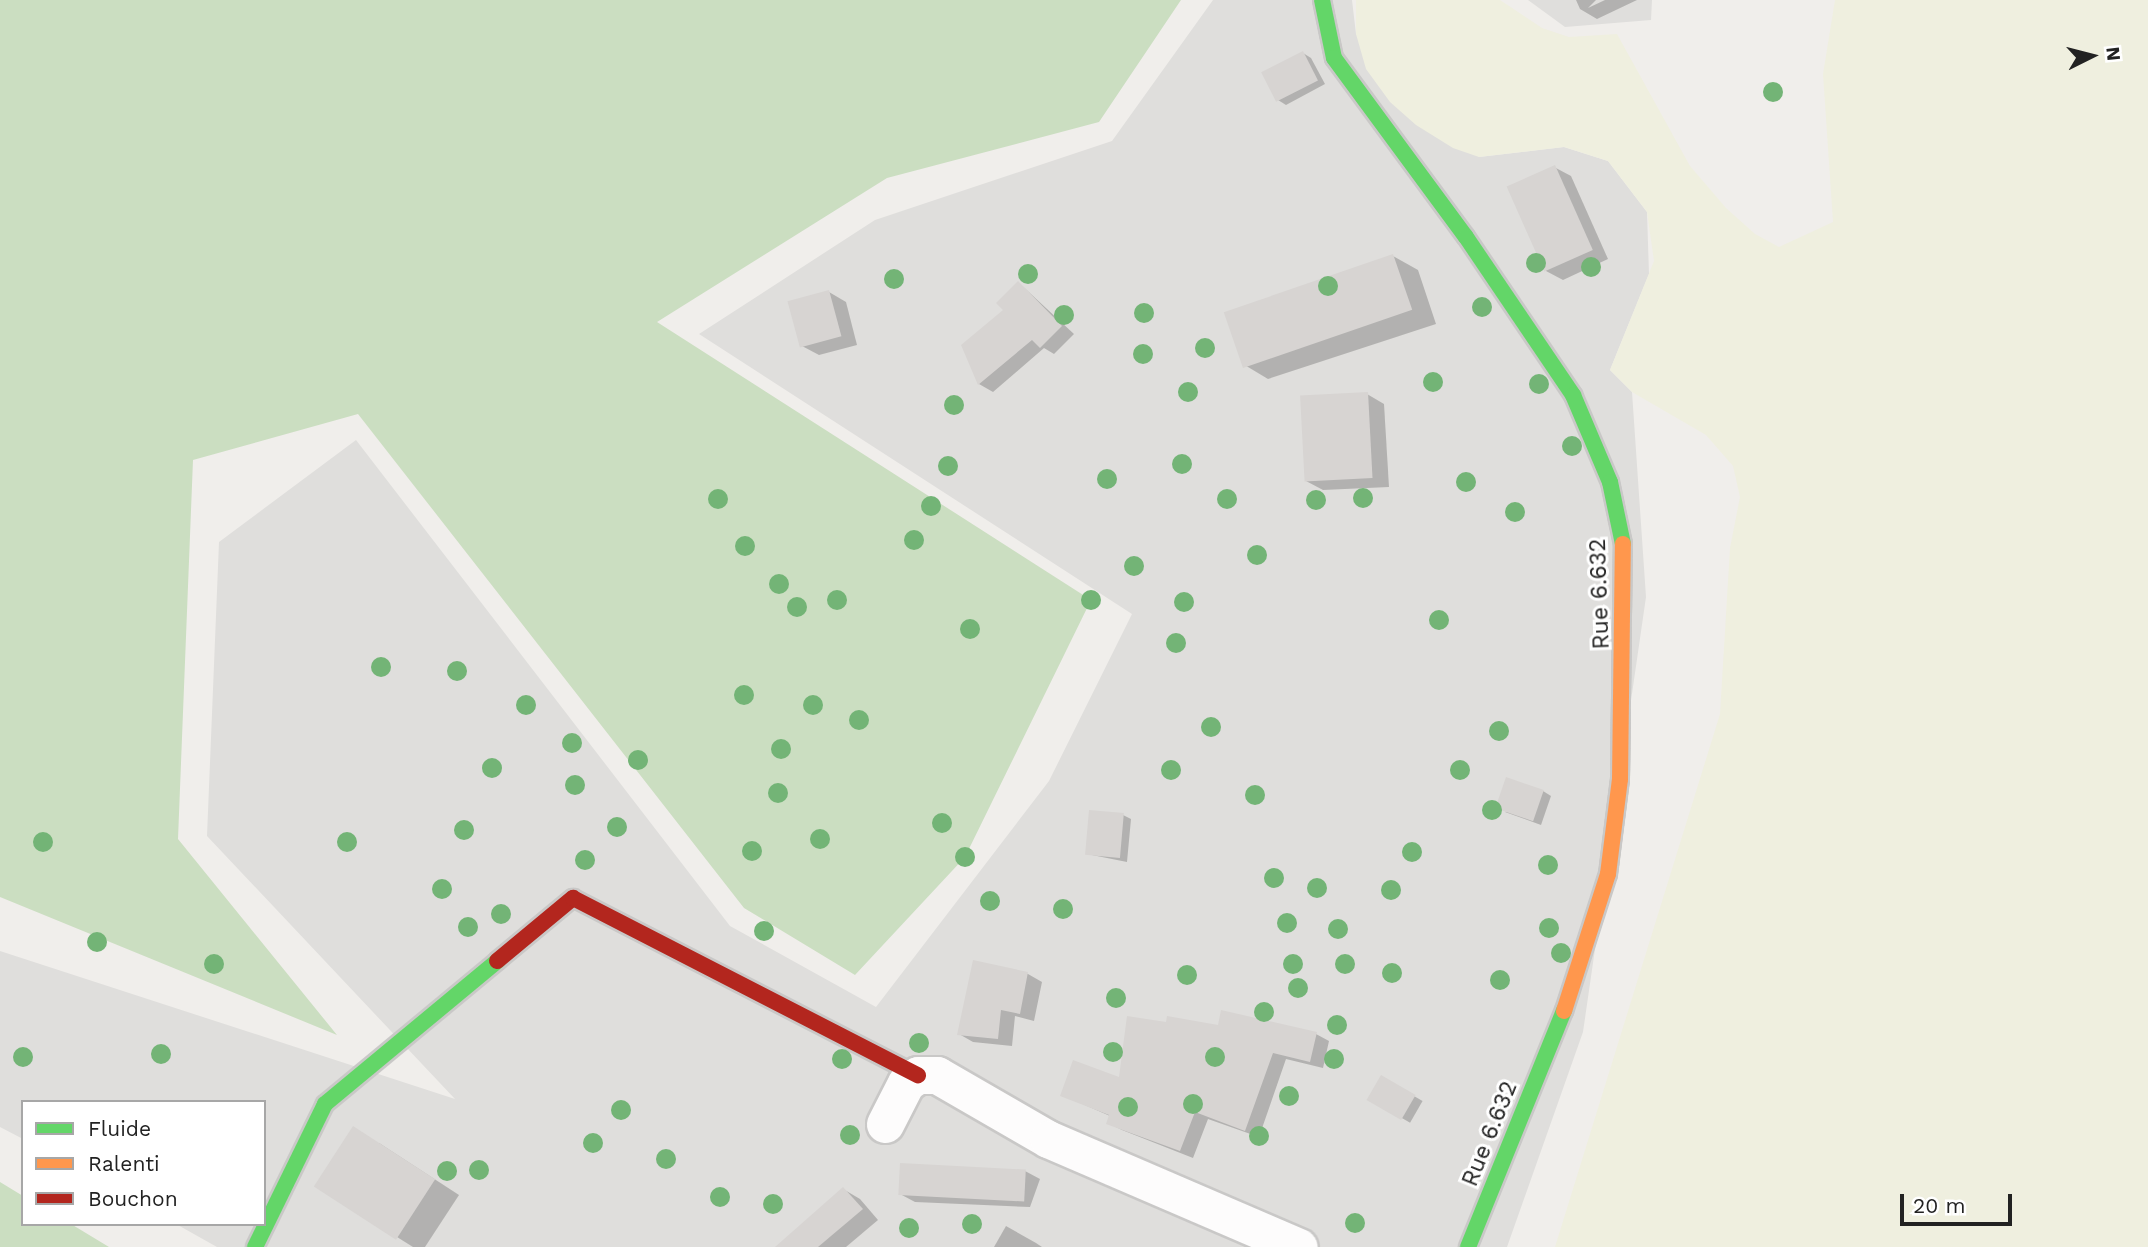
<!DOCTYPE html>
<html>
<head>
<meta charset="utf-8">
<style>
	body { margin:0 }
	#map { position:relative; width:2148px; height:1247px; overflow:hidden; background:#f0eeeb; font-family:"Work Sans",sans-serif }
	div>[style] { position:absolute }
	.residential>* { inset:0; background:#dfdedc }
	.farmland>* { inset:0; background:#efefdf }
	.forest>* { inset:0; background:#cbdec1 }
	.shadow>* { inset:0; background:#0003; transform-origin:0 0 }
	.building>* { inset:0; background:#d7d4d2; transform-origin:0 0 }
	.roads { filter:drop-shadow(2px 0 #c9c8c7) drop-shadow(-2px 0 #c9c8c7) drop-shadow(0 2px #c9c8c7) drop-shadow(0 -2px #c9c8c7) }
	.street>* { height:37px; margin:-18.5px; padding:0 18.5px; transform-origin:18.5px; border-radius:18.5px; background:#fdfcfc }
	.fast>* { height:16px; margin:-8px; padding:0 8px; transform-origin:8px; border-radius:8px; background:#63d668 }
	.slow>* { height:16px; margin:-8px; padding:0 8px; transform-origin:8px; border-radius:8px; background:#ff974d }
	.jam>* { height:16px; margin:-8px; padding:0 8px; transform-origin:8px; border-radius:8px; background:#b3261e }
	.trees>* { width:20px; height:20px; margin:-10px; border-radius:50%; background:#73b476 }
	span { translate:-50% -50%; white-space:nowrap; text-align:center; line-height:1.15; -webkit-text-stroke:6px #fff; paint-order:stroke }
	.street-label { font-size:23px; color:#222 }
	.legend { position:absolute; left:21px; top:1100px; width:245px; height:126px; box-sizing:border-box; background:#fff; border:2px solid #a7a7a7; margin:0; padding:9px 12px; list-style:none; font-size:21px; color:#222 }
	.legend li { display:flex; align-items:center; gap:14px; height:35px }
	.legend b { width:35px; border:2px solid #a7a7a7 }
	.north { position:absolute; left:2057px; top:21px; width:70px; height:70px; -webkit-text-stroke:5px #fff; paint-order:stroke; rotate:84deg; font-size:19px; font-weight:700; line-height:28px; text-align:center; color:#222 }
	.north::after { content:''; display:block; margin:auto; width:24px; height:32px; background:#222; clip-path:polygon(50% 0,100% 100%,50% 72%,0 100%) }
	.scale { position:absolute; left:1900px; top:1194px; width:112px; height:32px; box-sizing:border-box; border:4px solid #222; border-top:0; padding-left:9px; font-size:21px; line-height:24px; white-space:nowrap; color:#222; -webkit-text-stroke:5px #fff; paint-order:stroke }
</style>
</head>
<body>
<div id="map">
	<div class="residential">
		<div style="clip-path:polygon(1213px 0,1352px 0,1356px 34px,1479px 157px,1564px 147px,1608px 161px,1647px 212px,1649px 274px,1610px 370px,1632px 392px,1646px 597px,1583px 1032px,1507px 1247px,217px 1247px,176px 1224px,264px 1224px,264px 1102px,23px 1102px,23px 1139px,0 1127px,0 951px,455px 1099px,207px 836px,219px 542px,356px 440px,730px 926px,876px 1007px,1049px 781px,1132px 614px,699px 334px,875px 220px,1112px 141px)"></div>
		<div style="clip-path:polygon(1528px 0,1652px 0,1651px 20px,1565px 27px)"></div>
	</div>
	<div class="farmland">
		<div style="clip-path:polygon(1356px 0,1500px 0,1542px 28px,1569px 37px,1617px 34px,1690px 166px,1726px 208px,1755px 234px,1779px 247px,1833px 222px,1823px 74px,1835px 0,2148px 0,2148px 1247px,1555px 1247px,1720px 714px,1730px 548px,1740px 497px,1733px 466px,1706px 435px,1632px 392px,1610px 370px,1654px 261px,1647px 212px,1608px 161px,1564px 147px,1479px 157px,1453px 148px,1416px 125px,1390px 102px,1366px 69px,1356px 34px)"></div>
	</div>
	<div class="forest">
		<div style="clip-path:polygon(0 0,1181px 0,1099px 122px,887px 178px,657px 322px,1091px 600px,965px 857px,855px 975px,744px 908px,358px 414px,193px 460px,178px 839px,337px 1035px,0 897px)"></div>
		<div style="clip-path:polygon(0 1182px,23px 1196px,23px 1224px,71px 1224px,109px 1247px,0 1247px)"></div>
	</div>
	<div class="shadow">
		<div style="clip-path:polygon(1576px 0,1596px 0,1588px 8px,1605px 0,1637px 0,1597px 19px,1580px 9px)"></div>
		<div style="clip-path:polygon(1303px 53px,1311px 58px,1325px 84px,1286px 105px,1278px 100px)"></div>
		<div style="clip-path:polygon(1554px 167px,1571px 176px,1608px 259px,1563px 280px,1546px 271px)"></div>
		<div style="clip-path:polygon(1393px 256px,1418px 270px,1436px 324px,1268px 379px,1243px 364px)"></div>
		<div style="clip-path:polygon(1019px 283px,1074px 334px,1054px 354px,1044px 348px,993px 392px,979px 384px,963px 346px,1005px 310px)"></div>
		<div style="clip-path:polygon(829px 292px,846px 302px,857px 345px,819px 355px,802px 346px)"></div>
		<div style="clip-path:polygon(1367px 394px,1384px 404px,1389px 487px,1323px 490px,1306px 481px)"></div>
		<div style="clip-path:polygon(1543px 791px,1551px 796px,1541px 825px,1505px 812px)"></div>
		<div style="clip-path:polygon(1123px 815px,1131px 819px,1127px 862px,1087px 854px)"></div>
		<div style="clip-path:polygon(974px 962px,1028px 974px,1042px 982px,1034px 1021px,1015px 1016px,1012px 1046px,973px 1042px,959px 1034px)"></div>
		<div style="clip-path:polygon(1168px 1024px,1316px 1034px,1329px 1041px,1323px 1068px,1286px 1059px,1259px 1137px,1208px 1119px,1193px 1158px,1122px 1130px,1108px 1123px,1110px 1116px,1062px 1095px,1120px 1079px)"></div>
		<div style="left:1381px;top:1077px;width:48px;height:25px;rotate:30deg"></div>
		<div style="clip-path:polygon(379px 1143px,459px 1195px,425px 1247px,413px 1247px,397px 1237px)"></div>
		<div style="clip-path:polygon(1025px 1171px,1040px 1179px,1030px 1207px,915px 1202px,900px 1194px)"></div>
		<div style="clip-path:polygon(843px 1189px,860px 1199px,878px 1220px,846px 1247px,799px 1247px)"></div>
		<div style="clip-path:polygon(1006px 1226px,1036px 1243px,1042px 1247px,994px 1247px)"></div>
	</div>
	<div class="building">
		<div style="left:1303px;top:51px;width:33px;height:47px;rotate:63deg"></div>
		<div style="left:1555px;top:165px;width:93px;height:53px;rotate:66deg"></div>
		<div style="left:1393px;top:254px;width:59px;height:179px;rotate:71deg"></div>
		<div style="clip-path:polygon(1018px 281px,1062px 326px,1040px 348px,1032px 340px,978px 385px,961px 345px,1003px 310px,996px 303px)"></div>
		<div style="left:829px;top:290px;width:48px;height:43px;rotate:75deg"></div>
		<div style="left:1368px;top:392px;width:86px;height:68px;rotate:87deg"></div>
		<div style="left:1506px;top:777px;width:40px;height:33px;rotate:19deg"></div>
		<div style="left:1089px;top:810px;width:35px;height:45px;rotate:5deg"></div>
		<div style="clip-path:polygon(973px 960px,1028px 972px,1020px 1014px,1001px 1010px,998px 1039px,957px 1035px)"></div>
		<div style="clip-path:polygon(1221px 1010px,1317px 1032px,1310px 1062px,1273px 1053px,1245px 1131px,1195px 1112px,1180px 1151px,1106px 1124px,1109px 1115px,1060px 1096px,1073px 1060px,1119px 1077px,1127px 1016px,1166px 1022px,1167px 1016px,1218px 1025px)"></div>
		<div style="left:1381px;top:1075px;width:40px;height:29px;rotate:30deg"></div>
		<div style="left:353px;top:1126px;width:98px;height:72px;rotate:33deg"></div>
		<div style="left:900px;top:1163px;width:126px;height:32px;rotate:3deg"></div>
		<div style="clip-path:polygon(843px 1187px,863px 1209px,818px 1247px,775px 1247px)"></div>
	</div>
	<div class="roads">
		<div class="street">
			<div style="left:885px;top:1124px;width:46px;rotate:-62.9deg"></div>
			<div style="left:906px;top:1083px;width:14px;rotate:-34deg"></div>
			<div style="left:918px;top:1075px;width:19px"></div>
			<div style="left:937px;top:1075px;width:128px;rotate:30deg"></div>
			<div style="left:1048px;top:1139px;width:273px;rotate:23.3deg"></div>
		</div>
		<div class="fast">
			<div style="left:1322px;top:0;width:59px;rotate:78.3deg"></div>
			<div style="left:1334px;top:58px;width:222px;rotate:53.6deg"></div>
			<div style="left:1466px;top:237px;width:191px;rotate:55.9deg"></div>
			<div style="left:1573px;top:395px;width:95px;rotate:67deg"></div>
			<div style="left:1610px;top:482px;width:63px;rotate:78.2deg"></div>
			<div style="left:255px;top:1247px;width:159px;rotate:-63.9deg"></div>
			<div style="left:325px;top:1104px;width:224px;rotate:-39.7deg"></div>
			<div style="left:1468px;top:1247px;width:255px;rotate:-67.9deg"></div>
		</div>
		<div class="slow">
			<div style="left:1564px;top:1011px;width:144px;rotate:-72.2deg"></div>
			<div style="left:1608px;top:874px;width:96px;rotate:-82.8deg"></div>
			<div style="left:1620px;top:779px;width:235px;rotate:-89.3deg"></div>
		</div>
		<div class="jam">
			<div style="left:497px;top:961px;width:99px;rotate:-39.7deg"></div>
			<div style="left:573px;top:898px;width:388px;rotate:27.2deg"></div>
		</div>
	</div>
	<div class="trees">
		<div style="left:1773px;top:92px"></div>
		<div style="left:1536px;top:263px"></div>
		<div style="left:1591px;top:267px"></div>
		<div style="left:1028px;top:274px"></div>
		<div style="left:894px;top:279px"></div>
		<div style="left:1328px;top:286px"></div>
		<div style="left:1482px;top:307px"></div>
		<div style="left:1144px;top:313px"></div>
		<div style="left:1064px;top:315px"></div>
		<div style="left:1205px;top:348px"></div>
		<div style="left:1143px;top:354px"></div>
		<div style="left:1433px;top:382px"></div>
		<div style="left:1539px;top:384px"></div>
		<div style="left:1188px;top:392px"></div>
		<div style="left:954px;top:405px"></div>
		<div style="left:1572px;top:446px"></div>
		<div style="left:1182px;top:464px"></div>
		<div style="left:948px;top:466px"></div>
		<div style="left:1107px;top:479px"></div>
		<div style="left:1466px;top:482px"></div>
		<div style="left:1363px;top:498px"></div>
		<div style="left:718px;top:499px"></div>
		<div style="left:1227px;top:499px"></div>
		<div style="left:1316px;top:500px"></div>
		<div style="left:931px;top:506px"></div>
		<div style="left:1515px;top:512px"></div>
		<div style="left:914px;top:540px"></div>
		<div style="left:745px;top:546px"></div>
		<div style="left:1257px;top:555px"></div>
		<div style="left:1134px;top:566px"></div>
		<div style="left:779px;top:584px"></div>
		<div style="left:837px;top:600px"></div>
		<div style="left:1091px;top:600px"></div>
		<div style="left:1184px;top:602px"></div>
		<div style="left:797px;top:607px"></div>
		<div style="left:1439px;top:620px"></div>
		<div style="left:970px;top:629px"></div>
		<div style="left:1176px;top:643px"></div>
		<div style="left:381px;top:667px"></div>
		<div style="left:457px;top:671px"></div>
		<div style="left:744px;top:695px"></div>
		<div style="left:526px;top:705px"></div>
		<div style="left:813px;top:705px"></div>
		<div style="left:859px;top:720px"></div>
		<div style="left:1211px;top:727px"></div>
		<div style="left:1499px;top:731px"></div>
		<div style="left:572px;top:743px"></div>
		<div style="left:781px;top:749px"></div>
		<div style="left:638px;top:760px"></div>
		<div style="left:492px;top:768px"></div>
		<div style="left:1171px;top:770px"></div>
		<div style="left:1460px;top:770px"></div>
		<div style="left:575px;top:785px"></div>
		<div style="left:778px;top:793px"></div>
		<div style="left:1255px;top:795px"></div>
		<div style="left:1492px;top:810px"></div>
		<div style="left:942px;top:823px"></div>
		<div style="left:617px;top:827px"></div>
		<div style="left:464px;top:830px"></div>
		<div style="left:820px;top:839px"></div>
		<div style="left:43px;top:842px"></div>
		<div style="left:347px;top:842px"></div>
		<div style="left:752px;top:851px"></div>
		<div style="left:1412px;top:852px"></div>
		<div style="left:965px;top:857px"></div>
		<div style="left:585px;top:860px"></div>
		<div style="left:1548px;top:865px"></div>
		<div style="left:1274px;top:878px"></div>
		<div style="left:1317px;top:888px"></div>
		<div style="left:442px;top:889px"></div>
		<div style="left:1391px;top:890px"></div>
		<div style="left:990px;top:901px"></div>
		<div style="left:1063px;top:909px"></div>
		<div style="left:501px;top:914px"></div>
		<div style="left:1287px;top:923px"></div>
		<div style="left:468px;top:927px"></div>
		<div style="left:1549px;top:928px"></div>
		<div style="left:1338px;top:929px"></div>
		<div style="left:764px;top:931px"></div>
		<div style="left:97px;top:942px"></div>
		<div style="left:1561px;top:953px"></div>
		<div style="left:214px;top:964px"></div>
		<div style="left:1293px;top:964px"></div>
		<div style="left:1345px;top:964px"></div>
		<div style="left:1392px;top:973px"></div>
		<div style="left:1187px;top:975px"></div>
		<div style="left:1500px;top:980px"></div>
		<div style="left:1298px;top:988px"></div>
		<div style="left:1116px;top:998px"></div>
		<div style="left:1264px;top:1012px"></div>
		<div style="left:1337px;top:1025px"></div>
		<div style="left:919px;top:1043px"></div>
		<div style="left:1113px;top:1052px"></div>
		<div style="left:161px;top:1054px"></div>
		<div style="left:23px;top:1057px"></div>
		<div style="left:1215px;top:1057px"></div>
		<div style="left:842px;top:1059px"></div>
		<div style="left:1334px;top:1059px"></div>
		<div style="left:1289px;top:1096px"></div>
		<div style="left:1193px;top:1104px"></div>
		<div style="left:1128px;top:1107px"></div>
		<div style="left:621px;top:1110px"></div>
		<div style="left:850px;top:1135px"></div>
		<div style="left:1259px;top:1136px"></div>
		<div style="left:593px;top:1143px"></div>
		<div style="left:666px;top:1159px"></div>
		<div style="left:479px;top:1170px"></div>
		<div style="left:447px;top:1171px"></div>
		<div style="left:720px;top:1197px"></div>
		<div style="left:773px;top:1204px"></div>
		<div style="left:1355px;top:1223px"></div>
		<div style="left:972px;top:1224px"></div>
		<div style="left:909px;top:1228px"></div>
	</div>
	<div class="street-label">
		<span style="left:1600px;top:594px;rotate:-92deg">Rue 6.632</span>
		<span style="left:1490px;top:1134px;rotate:-68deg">Rue 6.632</span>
	</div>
	<ul class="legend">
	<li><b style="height:9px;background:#63d668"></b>Fluide</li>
	<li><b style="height:9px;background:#ff974d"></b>Ralenti</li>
	<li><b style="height:9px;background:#b3261e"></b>Bouchon</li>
	</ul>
	<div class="north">N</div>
	<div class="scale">20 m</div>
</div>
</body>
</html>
